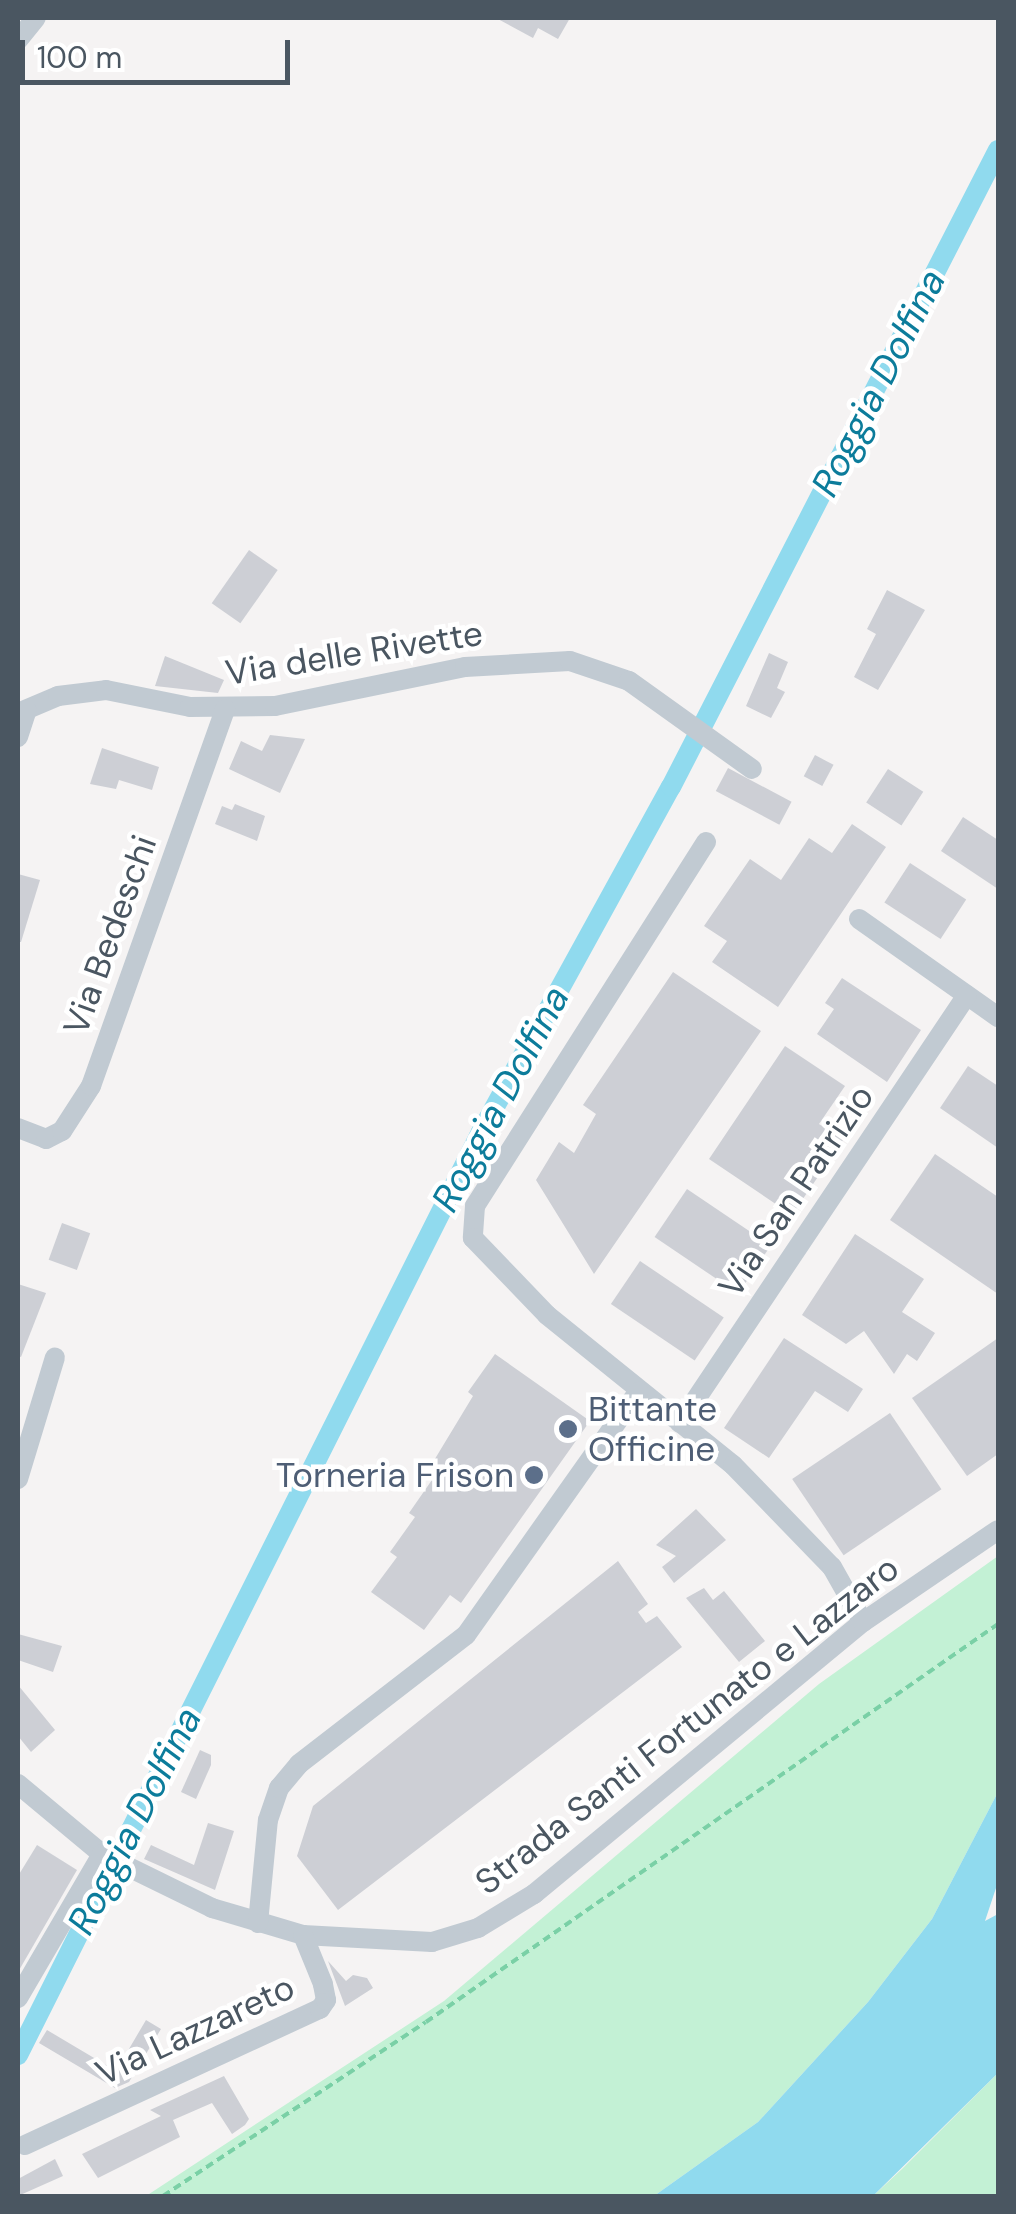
<!DOCTYPE html>
<html>
<head>
<meta charset="utf-8">
<style>
	body { margin:0 }
	#map { position:relative; width:1016px; height:2214px; overflow:hidden; background:#f5f3f3; font-family:"DM Sans",sans-serif }
	div>[style] { position:absolute }
	.green>* { inset:0; background:#c3f1d5 }
	.water>* { inset:0; background:#90daee }
	.canal>* { height:20px; margin:-10px; padding:0 10px; transform-origin:10px; border-radius:10px; background:#90daee }
	.building>* { inset:0; background:#cdcfd5; transform-origin:0 0 }
	.path>* { height:4px; margin-top:-2px; transform-origin:0; background:repeating-linear-gradient(90deg,#7ad0a6 0 8px,transparent 0 13px) }
	.minor>* { height:20px; margin:-10px; padding:0 10px; transform-origin:10px; border-radius:10px; background:#c1cad2 }
	.dots>* { width:28px; height:28px; translate:-50% -50%; box-sizing:border-box; border:5px solid #fff; border-radius:50% }
	span { translate:-50% -50%; white-space:nowrap; text-align:center; line-height:1.15; -webkit-text-stroke:9px #fff; paint-order:stroke }
	.street-label { font-size:35px; color:#4a5661 }
	.service-label { font-size:35px; color:#4e5e75 }
	.left { translate:0 -50%; text-align:left }
	.right { translate:-100% -50%; text-align:right }
	.water-label { font-size:38px; color:#0c7c9b; font-style:italic }
	.frame { position:absolute; inset:0; border:20px solid #4a5661; pointer-events:none }
	.scale { position:absolute; left:20px; top:40px; width:270px; height:45px; box-sizing:border-box; border:5px solid #4a5661; border-top:0; padding-left:12px; font-size:30px; line-height:35px; white-space:nowrap; color:#4a5661; -webkit-text-stroke:8px #fff; paint-order:stroke }
</style>
</head>
<body>
<div id="map">
	<div class="green">
		<div style="clip-path:polygon(998px 1556px,998px 1792px,932px 1919px,868px 2002px,758px 2122px,654px 2196px,146px 2196px,444px 2001px,819px 1684px)"></div>
		<div style="clip-path:polygon(998px 2073px,998px 2196px,873px 2196px,902px 2169px)"></div>
	</div>
	<div class="water">
		<div style="clip-path:polygon(998px 1792px,998px 1882px,985px 1921px,998px 1914px,998px 2073px,873px 2196px,654px 2196px,758px 2122px,868px 2002px,932px 1919px)"></div>
	</div>
	<div class="canal">
		<div style="left:18px;top:2055px;width:1033px;rotate:-63.36deg"></div>
		<div style="left:481px;top:1132px;width:394px;rotate:-61.2deg"></div>
		<div style="left:671px;top:787px;width:716px;rotate:-62.83deg"></div>
	</div>
	<div class="building">
		<div style="clip-path:polygon(496px 18px,570px 18px,558px 39px,538px 28px,533px 38px)"></div>
		<div style="left:249px;top:550px;width:35px;height:65px;rotate:35deg"></div>
		<div style="clip-path:polygon(887px 590px,925px 610px,878px 690px,854px 677px,876px 634px,867px 629px)"></div>
		<div style="clip-path:polygon(769px 653px,788px 662px,777px 688px,785px 692px,771px 718px,746px 706px)"></div>
		<div style="clip-path:polygon(165px 656px,224px 680px,218px 693px,155px 686px)"></div>
		<div style="clip-path:polygon(270px 735px,305px 739px,280px 793px,229px 769px,241px 741px,262px 751px)"></div>
		<div style="clip-path:polygon(102px 748px,159px 767px,152px 790px,119px 780px,116px 789px,90px 784px)"></div>
		<div style="left:815px;top:755px;width:21px;height:24px;rotate:28deg"></div>
		<div style="left:728px;top:768px;width:72px;height:26px;rotate:28deg"></div>
		<div style="left:888px;top:769px;width:42px;height:40px;rotate:33deg"></div>
		<div style="clip-path:polygon(235px 804px,265px 816px,257px 841px,215px 824px,222px 806px,232px 810px)"></div>
		<div style="clip-path:polygon(963px 817px,998px 840px,998px 889px,941px 851px)"></div>
		<div style="clip-path:polygon(852px 824px,886px 847px,778px 1007px,712px 962px,727px 941px,704px 926px,750px 859px,781px 880px,809px 838px,832px 853px)"></div>
		<div style="left:910px;top:863px;width:67px;height:47px;rotate:33deg"></div>
		<div style="clip-path:polygon(18px 874px,40px 880px,21px 942px,18px 942px)"></div>
		<div style="clip-path:polygon(673px 972px,761px 1031px,594px 1274px,536px 1180px,559px 1142px,574px 1153px,596px 1114px,583px 1105px)"></div>
		<div style="clip-path:polygon(842px 978px,921px 1030px,887px 1082px,817px 1034px,834px 1009px,825px 1003px)"></div>
		<div style="clip-path:polygon(785px 1046px,845px 1086px,819px 1124px,843px 1140px,792px 1215px,709px 1159px)"></div>
		<div style="clip-path:polygon(968px 1066px,998px 1086px,998px 1148px,940px 1108px)"></div>
		<div style="clip-path:polygon(935px 1154px,998px 1197px,998px 1294px,890px 1220px)"></div>
		<div style="left:687px;top:1189px;width:101px;height:58px;rotate:34deg"></div>
		<div style="left:62px;top:1223px;width:30px;height:39px;rotate:20deg"></div>
		<div style="clip-path:polygon(855px 1234px,924px 1279px,902px 1312px,935px 1333px,917px 1361px,907px 1354px,894px 1374px,864px 1331px,846px 1344px,802px 1315px)"></div>
		<div style="left:640px;top:1261px;width:101px;height:52px;rotate:34deg"></div>
		<div style="clip-path:polygon(18px 1284px,46px 1293px,21px 1357px,18px 1356px)"></div>
		<div style="clip-path:polygon(784px 1338px,863px 1389px,848px 1412px,815px 1391px,769px 1458px,724px 1428px)"></div>
		<div style="clip-path:polygon(998px 1338px,998px 1454px,967px 1476px,912px 1398px)"></div>
		<div style="clip-path:polygon(495px 1354px,590px 1421px,461px 1603px,450px 1595px,424px 1630px,371px 1592px,397px 1557px,390px 1552px,415px 1517px,409px 1513px,434px 1477px,427px 1472px,473px 1396px,468px 1392px)"></div>
		<div style="left:890px;top:1413px;width:92px;height:118px;rotate:56deg"></div>
		<div style="clip-path:polygon(696px 1509px,726px 1540px,674px 1583px,662px 1567px,676px 1556px,656px 1545px)"></div>
		<div style="clip-path:polygon(618px 1561px,648px 1604px,638px 1612px,646px 1623px,657px 1616px,682px 1647px,338px 1910px,297px 1856px,313px 1806px)"></div>
		<div style="clip-path:polygon(704px 1588px,713px 1600px,724px 1591px,765px 1641px,739px 1662px,686px 1598px)"></div>
		<div style="clip-path:polygon(18px 1634px,62px 1646px,53px 1672px,18px 1660px)"></div>
		<div style="clip-path:polygon(18px 1685px,55px 1730px,31px 1752px,18px 1736px)"></div>
		<div style="clip-path:polygon(200px 1750px,211px 1755px,211px 1765px,196px 1799px,181px 1792px)"></div>
		<div style="clip-path:polygon(208px 1823px,234px 1831px,215px 1890px,144px 1859px,151px 1845px,194px 1865px)"></div>
		<div style="clip-path:polygon(37px 1845px,77px 1870px,18px 1972px,18px 1876px)"></div>
		<div style="clip-path:polygon(328px 1961px,346px 1981px,353px 1975px,367px 1978px,373px 1988px,345px 2006px)"></div>
		<div style="clip-path:polygon(146px 2020px,161px 2029px,129px 2082px,115px 2088px,39px 2043px,47px 2030px,116px 2071px)"></div>
		<div style="clip-path:polygon(224px 2076px,249px 2119px,245px 2125px,232px 2134px,212px 2103px,173px 2120px,180px 2137px,98px 2178px,82px 2154px,161px 2116px,150px 2110px)"></div>
		<div style="clip-path:polygon(55px 2159px,63px 2176px,18px 2196px,18px 2179px)"></div>
	</div>
	<div class="path">
		<div style="left:163px;top:2196px;width:315px;rotate:-33.5deg"></div>
		<div style="left:426px;top:2022px;width:697px;rotate:-34.83deg"></div>
	</div>
	<div class="minor">
		<div style="left:18px;top:40px;width:28px;rotate:-51deg"></div>
		<div style="left:18px;top:713px;width:43px;rotate:-23deg"></div>
		<div style="left:58px;top:696px;width:48px;rotate:-7.1deg"></div>
		<div style="left:106px;top:690px;width:86px;rotate:11.4deg"></div>
		<div style="left:190px;top:707px;width:85px;rotate:-0.7deg"></div>
		<div style="left:275px;top:706px;width:194px;rotate:-11.6deg"></div>
		<div style="left:465px;top:667px;width:105px;rotate:-3.3deg"></div>
		<div style="left:570px;top:661px;width:62px;rotate:18.7deg"></div>
		<div style="left:629px;top:681px;width:151px;rotate:35.6deg"></div>
		<div style="left:18px;top:737px;width:28px;rotate:-72deg"></div>
		<div style="left:706px;top:842px;width:431px;rotate:122.4deg"></div>
		<div style="left:475px;top:1206px;width:32px;rotate:94deg"></div>
		<div style="left:473px;top:1238px;width:107px;rotate:46.1deg"></div>
		<div style="left:547px;top:1315px;width:239px;rotate:38.9deg"></div>
		<div style="left:733px;top:1465px;width:142px;rotate:45.9deg"></div>
		<div style="left:832px;top:1567px;width:63px;rotate:60.6deg"></div>
		<div style="left:859px;top:919px;width:170px;rotate:35.2deg"></div>
		<div style="left:18px;top:1128px;width:30px;rotate:21deg"></div>
		<div style="left:46px;top:1139px;width:18px;rotate:-27deg"></div>
		<div style="left:62px;top:1131px;width:54px;rotate:-57.2deg"></div>
		<div style="left:91px;top:1086px;width:400px;rotate:-70.4deg"></div>
		<div style="left:680px;top:1423px;width:515px;rotate:-56.16deg"></div>
		<div style="left:18px;top:1479px;width:127px;rotate:-73.1deg"></div>
		<div style="left:18px;top:1784px;width:109px;rotate:39.8deg"></div>
		<div style="left:102px;top:1854px;width:123px;rotate:26.1deg"></div>
		<div style="left:212px;top:1908px;width:95px;rotate:16.5deg"></div>
		<div style="left:303px;top:1935px;width:129px;rotate:3.1deg"></div>
		<div style="left:432px;top:1942px;width:48px;rotate:-16.9deg"></div>
		<div style="left:478px;top:1928px;width:66px;rotate:-31.3deg"></div>
		<div style="left:534px;top:1894px;width:427px;rotate:-39.6deg"></div>
		<div style="left:863px;top:1622px;width:163px;rotate:-34.3deg"></div>
		<div style="left:258px;top:1923px;width:103px;rotate:-84.5deg"></div>
		<div style="left:268px;top:1820px;width:34px;rotate:-71deg"></div>
		<div style="left:279px;top:1788px;width:31px;rotate:-50deg"></div>
		<div style="left:299px;top:1764px;width:211px;rotate:-37.7deg"></div>
		<div style="left:466px;top:1635px;width:298px;rotate:-54.7deg"></div>
		<div style="left:18px;top:1998px;width:167px;rotate:-59.7deg"></div>
		<div style="left:25px;top:2145px;width:325px;rotate:-24.8deg"></div>
		<div style="left:320px;top:2009px;width:11px;rotate:-56deg"></div>
		<div style="left:326px;top:2000px;width:16px;rotate:-101deg"></div>
		<div style="left:323px;top:1984px;width:53px;rotate:-112.2deg"></div>
	</div>
	<div class="dots">
		<div style="left:568px;top:1429px;background:#5c6f8a"></div>
		<div style="left:534px;top:1475px;background:#5c6f8a"></div>
	</div>
	<div class="street-label">
		<span style="left:354px;top:653px;rotate:-9deg">Via delle Rivette</span>
		<span style="left:110px;top:935px;rotate:-70deg">Via Bedeschi</span>
		<span style="left:796px;top:1191px;rotate:-56deg">Via San Patrizio</span>
		<span style="left:687px;top:1725px;rotate:-38deg">Strada Santi Fortunato e Lazzaro</span>
		<span style="left:195px;top:2030px;rotate:-25deg">Via Lazzareto</span>
	</div>
	<div class="service-label">
		<span class="left" style="left:588px;top:1429px">Bittante<br>Officine</span>
		<span class="right" style="left:514px;top:1475px">Torneria Frison</span>
	</div>
	<div class="water-label">
		<span style="left:879px;top:383px;rotate:-63deg">Roggia Dolfina</span>
		<span style="left:501px;top:1099px;rotate:-62deg">Roggia Dolfina</span>
		<span style="left:135px;top:1821px;rotate:-63deg">Roggia Dolfina</span>
	</div>
	<div class="frame"></div>
	<div class="scale">100 m</div>
</div>
</body>
</html>
